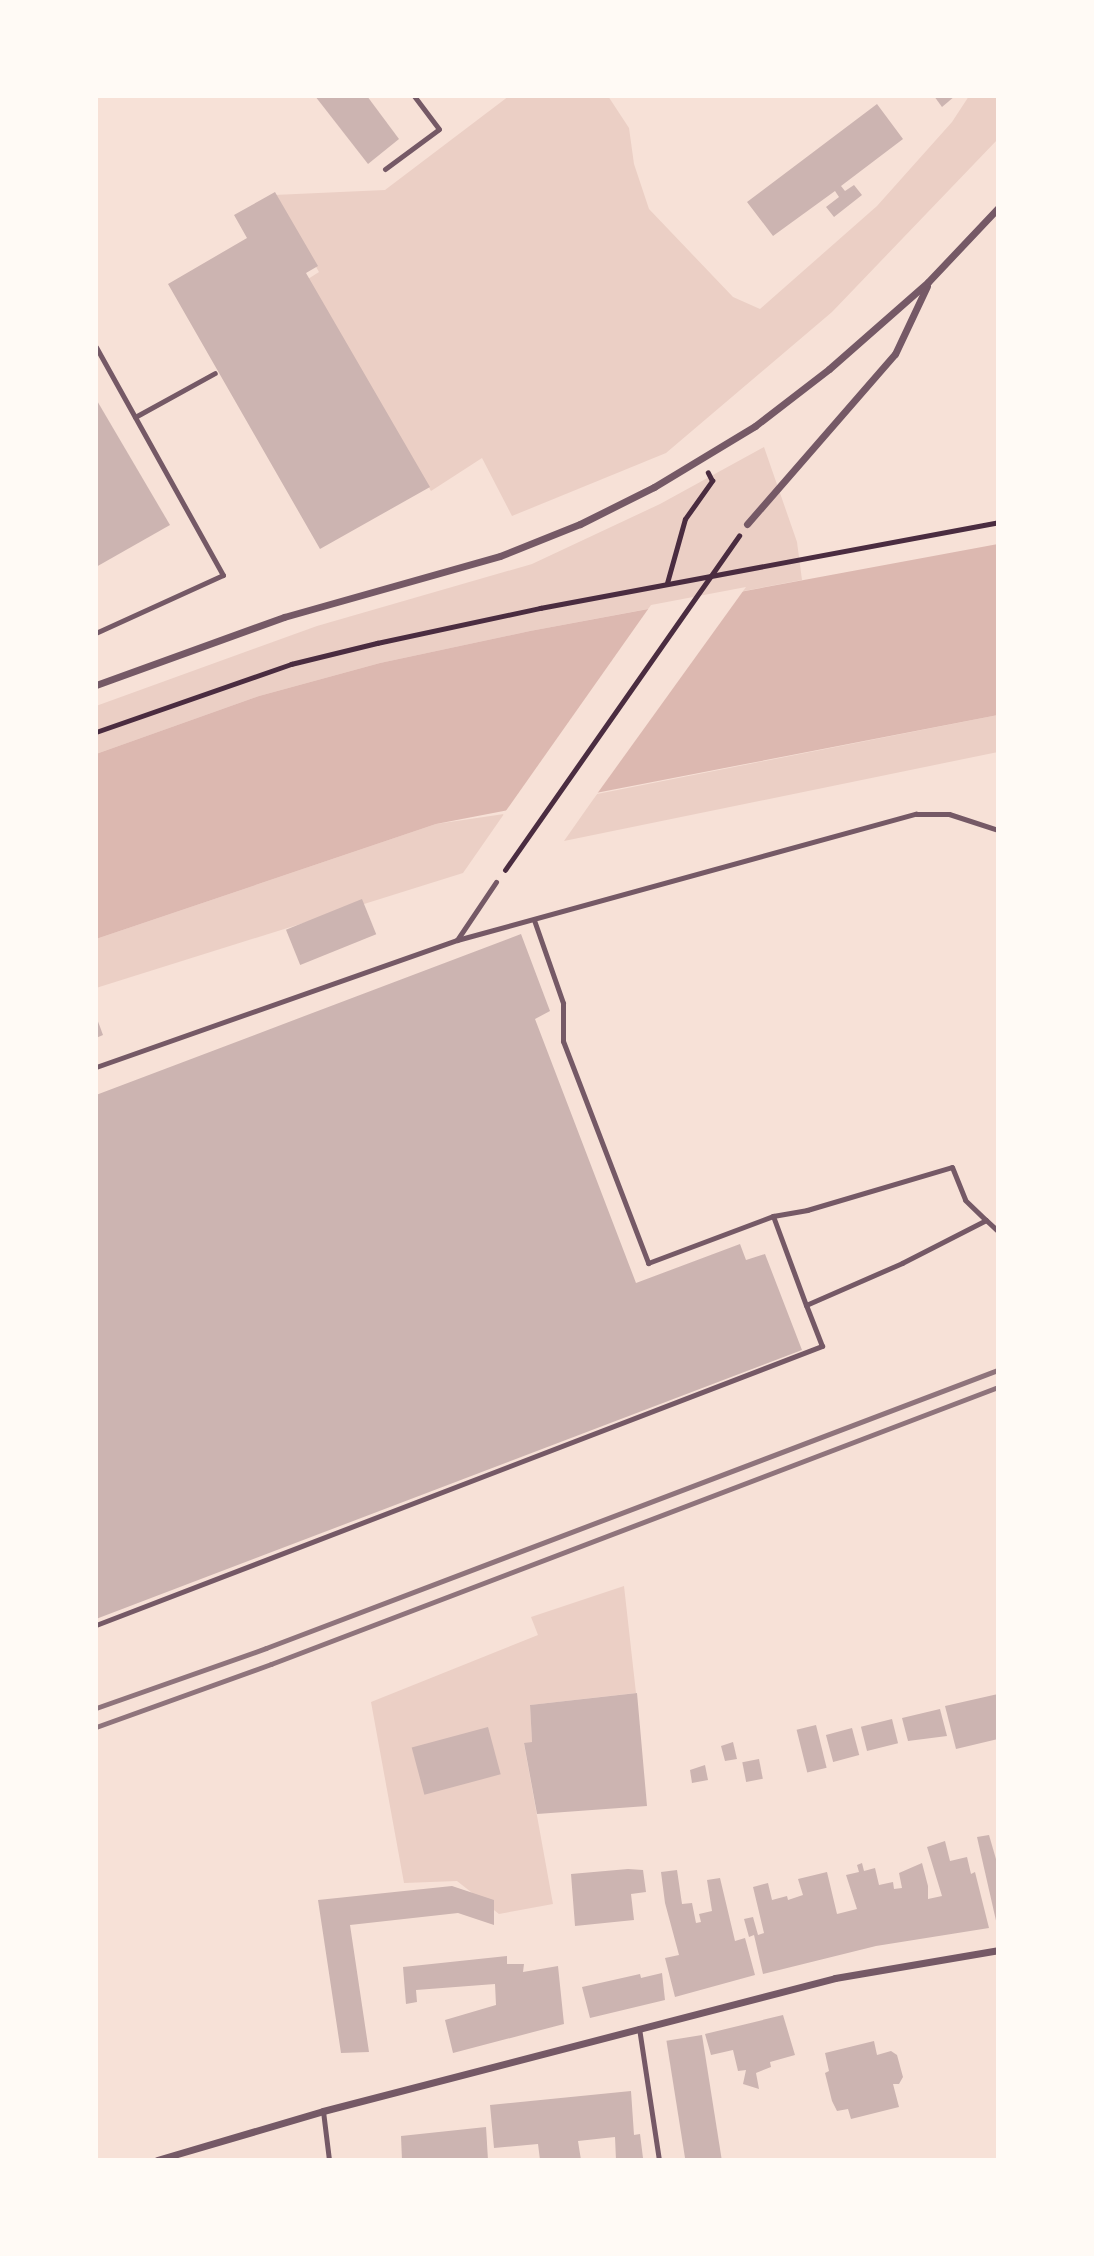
<!DOCTYPE html>
<html>
<head>
<meta charset="utf-8">
<style>
	body { margin:0 }
	#map { position:relative; width:1094px; height:2256px; overflow:hidden; background:#f7e1d7; font-family:"Work Sans",sans-serif }
	div>[style] { position:absolute }
	.green>* { inset:0; background:#ebcfc5 }
	.water>* { inset:0; background:#dcb8b0 }
	.pier>* { inset:0; background:#f7e1d7 }
	.building>* { inset:0; background:#ccb4b1; transform-origin:0 0 }
	.path>* { height:4.5px; margin:-2.25px; padding:0 2.25px; transform-origin:2.25px; border-radius:2.25px; background:#4a2c40 }
	.service>* { height:5px; margin:-2.5px; padding:0 2.5px; transform-origin:2.5px; border-radius:2.5px; background:#755966 }
	.minor>* { height:7px; margin:-3.5px; padding:0 3.5px; transform-origin:3.5px; border-radius:3.5px; background:#755966 }
	.rail>* { height:5px; margin:-2.5px; padding:0 2.5px; transform-origin:2.5px; border-radius:2.5px; background:#8f747c }
	span { translate:-50% -50%; white-space:nowrap; text-align:center; line-height:1.15; -webkit-text-stroke:7px #fffaf5; paint-order:stroke }
	.frame { position:absolute; inset:0; border:98px solid #fffaf5; pointer-events:none }
</style>
</head>
<body>
<div id="map">
	<div class="green">
		<div style="clip-path:polygon(509px 96px,608px 96px,629px 128px,634px 164px,649px 209px,733px 297px,760px 309px,877px 206px,952px 122px,969px 96px,998px 96px,998px 139px,832px 312px,666px 453px,512px 516px,482px 458px,431px 491px,308px 279px,319px 272px,274px 195px,385px 190px)"></div>
		<div style="clip-path:polygon(764px 447px,797px 542px,802px 580px,530px 631px,380px 663px,259px 696px,96px 754px,96px 706px,317px 626px,532px 564px,660px 504px)"></div>
		<div style="clip-path:polygon(998px 715px,998px 752px,564px 841px,597px 794px)"></div>
		<div style="clip-path:polygon(504px 814px,463px 873px,96px 988px,96px 939px,436px 824px)"></div>
		<div style="clip-path:polygon(624px 1586px,636px 1693px,530px 1705px,532px 1742px,524px 1744px,553px 1904px,499px 1914px,457px 1881px,404px 1883px,371px 1702px,538px 1635px,531px 1617px)"></div>
	</div>
	<div class="water">
		<div style="clip-path:polygon(998px 544px,998px 715px,436px 824px,96px 939px,96px 754px,259px 696px,380px 663px,530px 631px)"></div>
	</div>
	<div class="pier">
		<div style="clip-path:polygon(746px 587px,594px 798px,503px 815px,651px 605px)"></div>
	</div>
	<div class="building">
		<div style="clip-path:polygon(315px 96px,367px 96px,399px 139px,368px 164px)"></div>
		<div style="clip-path:polygon(934px 96px,955px 96px,942px 107px)"></div>
		<div style="clip-path:polygon(877px 104px,903px 139px,841px 186px,845px 191px,854px 185px,862px 195px,834px 217px,826px 207px,839px 197px,835px 191px,773px 236px,747px 202px)"></div>
		<div style="clip-path:polygon(275px 192px,318px 266px,306px 273px,430px 487px,320px 549px,168px 284px,247px 238px,234px 215px)"></div>
		<div style="clip-path:polygon(96px 399px,170px 525px,96px 567px)"></div>
		<div style="left:362px;top:899px;width:38px;height:82px;rotate:68deg"></div>
		<div style="clip-path:polygon(521px 934px,550px 1011px,535px 1019px,636px 1283px,740px 1244px,746px 1260px,765px 1254px,802px 1350px,96px 1619px,96px 1095px)"></div>
		<div style="clip-path:polygon(96px 1016px,103px 1035px,96px 1038px)"></div>
		<div style="clip-path:polygon(637px 1693px,647px 1806px,537px 1814px,524px 1743px,532px 1742px,530px 1705px)"></div>
		<div style="clip-path:polygon(998px 1694px,998px 1739px,956px 1749px,945px 1706px)"></div>
		<div style="clip-path:polygon(940px 1709px,947px 1736px,908px 1741px,902px 1718px)"></div>
		<div style="left:892px;top:1719px;width:25px;height:32px;rotate:76deg"></div>
		<div style="left:816px;top:1725px;width:44px;height:20px;rotate:76deg"></div>
		<div style="left:488px;top:1727px;width:49px;height:79px;rotate:75deg"></div>
		<div style="left:852px;top:1728px;width:28px;height:27px;rotate:75deg"></div>
		<div style="clip-path:polygon(733px 1742px,737px 1759px,725px 1761px,721px 1746px)"></div>
		<div style="left:759px;top:1759px;width:20px;height:17px;rotate:79deg"></div>
		<div style="clip-path:polygon(705px 1765px,708px 1780px,692px 1783px,690px 1770px)"></div>
		<div style="clip-path:polygon(989px 1835px,998px 1866px,997px 1925px,977px 1837px)"></div>
		<div style="clip-path:polygon(945px 1841px,950px 1861px,967px 1857px,971px 1874px,975px 1872px,989px 1928px,876px 1946px,763px 1974px,754px 1935px,749px 1937px,744px 1919px,753px 1917px,758px 1935px,764px 1933px,753px 1887px,768px 1883px,772px 1900px,787px 1896px,788px 1900px,803px 1895px,798px 1879px,827px 1872px,837px 1914px,857px 1909px,846px 1875px,859px 1872px,857px 1865px,862px 1863px,864px 1871px,875px 1868px,879px 1885px,893px 1882px,894px 1889px,902px 1888px,899px 1873px,922px 1863px,928px 1886px,928px 1899px,942px 1896px,927px 1847px)"></div>
		<div style="clip-path:polygon(628px 1869px,643px 1870px,646px 1892px,631px 1894px,634px 1920px,575px 1926px,571px 1874px)"></div>
		<div style="clip-path:polygon(677px 1870px,682px 1904px,692px 1903px,696px 1923px,701px 1922px,699px 1914px,712px 1911px,707px 1880px,720px 1878px,735px 1941px,745px 1938px,755px 1975px,675px 1997px,665px 1958px,679px 1955px,665px 1903px,661px 1872px)"></div>
		<div style="clip-path:polygon(452px 1886px,494px 1900px,494px 1925px,458px 1913px,350px 1925px,369px 2052px,341px 2053px,318px 1900px)"></div>
		<div style="clip-path:polygon(507px 1956px,507px 1964px,524px 1964px,523px 1972px,558px 1966px,564px 2024px,453px 2053px,445px 2020px,496px 2005px,495px 1984px,416px 1990px,417px 2002px,406px 2004px,403px 1967px)"></div>
		<div style="clip-path:polygon(662px 1973px,665px 2000px,590px 2018px,582px 1987px,640px 1974px,641px 1978px)"></div>
		<div style="clip-path:polygon(783px 2015px,795px 2055px,770px 2062px,771px 2067px,756px 2073px,759px 2089px,743px 2084px,746px 2070px,738px 2071px,733px 2050px,711px 2055px,705px 2034px)"></div>
		<div style="left:702px;top:2035px;width:126px;height:36px;rotate:81deg"></div>
		<div style="clip-path:polygon(874px 2041px,877px 2055px,891px 2051px,897px 2055px,903px 2077px,899px 2084px,893px 2084px,899px 2107px,851px 2119px,848px 2109px,837px 2111px,832px 2101px,825px 2073px,829px 2071px,825px 2053px)"></div>
		<div style="clip-path:polygon(631px 2091px,634px 2135px,640px 2134px,643px 2158px,616px 2160px,615px 2137px,578px 2141px,581px 2160px,540px 2160px,538px 2144px,494px 2148px,490px 2105px)"></div>
		<div style="clip-path:polygon(486px 2127px,488px 2160px,402px 2160px,401px 2136px)"></div>
	</div>
	<div class="path">
		<div style="left:667px;top:583px;width:66px;rotate:-74.3deg"></div>
		<div style="left:685px;top:519px;width:47px;rotate:-54.6deg"></div>
		<div style="left:712px;top:481px;width:9px;rotate:-117deg"></div>
		<div style="left:96px;top:732px;width:207px;rotate:-19.2deg"></div>
		<div style="left:291px;top:664px;width:89px;rotate:-13.7deg"></div>
		<div style="left:377px;top:643px;width:167px;rotate:-12.1deg"></div>
		<div style="left:540px;top:608px;width:466px;rotate:-10.6deg"></div>
		<div style="left:505px;top:870px;width:408px;rotate:-55deg"></div>
	</div>
	<div class="service">
		<div style="left:385px;top:169px;width:67px;rotate:-36.5deg"></div>
		<div style="left:439px;top:129px;width:41px;rotate:-127.1deg"></div>
		<div style="left:96px;top:347px;width:261px;rotate:60.9deg"></div>
		<div style="left:223px;top:575px;width:140px;rotate:155.5deg"></div>
		<div style="left:135px;top:417px;width:91px;rotate:-28.8deg"></div>
		<div style="left:534px;top:920px;width:88px;rotate:70.7deg"></div>
		<div style="left:563px;top:1003px;width:38px;rotate:90deg"></div>
		<div style="left:563px;top:1041px;width:238px;rotate:69deg"></div>
		<div style="left:648px;top:1263px;width:134px;rotate:-20.6deg"></div>
		<div style="left:773px;top:1216px;width:95px;rotate:69.7deg"></div>
		<div style="left:806px;top:1305px;width:105px;rotate:-23.6deg"></div>
		<div style="left:902px;top:1263px;width:94px;rotate:-27.1deg"></div>
		<div style="left:986px;top:1220px;width:16px;rotate:43deg"></div>
		<div style="left:457px;top:940px;width:476px;rotate:-15.4deg"></div>
		<div style="left:916px;top:814px;width:33px"></div>
		<div style="left:949px;top:814px;width:52px;rotate:18.1deg"></div>
		<div style="left:96px;top:1067px;width:383px;rotate:-19.4deg"></div>
		<div style="left:457px;top:940px;width:70px;rotate:-56.1deg"></div>
		<div style="left:773px;top:1216px;width:35px;rotate:-10deg"></div>
		<div style="left:807px;top:1210px;width:151px;rotate:-16.5deg"></div>
		<div style="left:952px;top:1167px;width:35px;rotate:68deg"></div>
		<div style="left:965px;top:1200px;width:29px;rotate:44deg"></div>
		<div style="left:96px;top:1625px;width:778px;rotate:-21.02deg"></div>
		<div style="left:822px;top:1346px;width:44px;rotate:-111.3deg"></div>
		<div style="left:639px;top:2028px;width:134px;rotate:81.4deg"></div>
		<div style="left:323px;top:2111px;width:49px;rotate:83deg"></div>
	</div>
	<div class="minor">
		<div style="left:747px;top:524px;width:225px;rotate:-49deg"></div>
		<div style="left:895px;top:354px;width:75px;rotate:-64.8deg"></div>
		<div style="left:96px;top:685px;width:200px;rotate:-19.9deg"></div>
		<div style="left:284px;top:617px;width:224px;rotate:-15.8deg"></div>
		<div style="left:500px;top:556px;width:86px;rotate:-21.8deg"></div>
		<div style="left:580px;top:524px;width:83px;rotate:-26.6deg"></div>
		<div style="left:654px;top:487px;width:118px;rotate:-31.1deg"></div>
		<div style="left:755px;top:426px;width:93px;rotate:-37.6deg"></div>
		<div style="left:829px;top:369px;width:132px;rotate:-41.3deg"></div>
		<div style="left:928px;top:282px;width:102px;rotate:-46.6deg"></div>
		<div style="left:157px;top:2160px;width:173px;rotate:-16.4deg"></div>
		<div style="left:323px;top:2111px;width:529px;rotate:-14.56deg"></div>
		<div style="left:835px;top:1978px;width:165px;rotate:-9.7deg"></div>
	</div>
	<div class="rail">
		<div style="left:96px;top:1708px;width:180px;rotate:-19.4deg"></div>
		<div style="left:266px;top:1648px;width:783px;rotate:-20.8deg"></div>
		<div style="left:96px;top:1727px;width:186px;rotate:-19.8deg"></div>
		<div style="left:271px;top:1664px;width:778px;rotate:-20.86deg"></div>
	</div>
	<div class="frame"></div>
</div>
</body>
</html>
